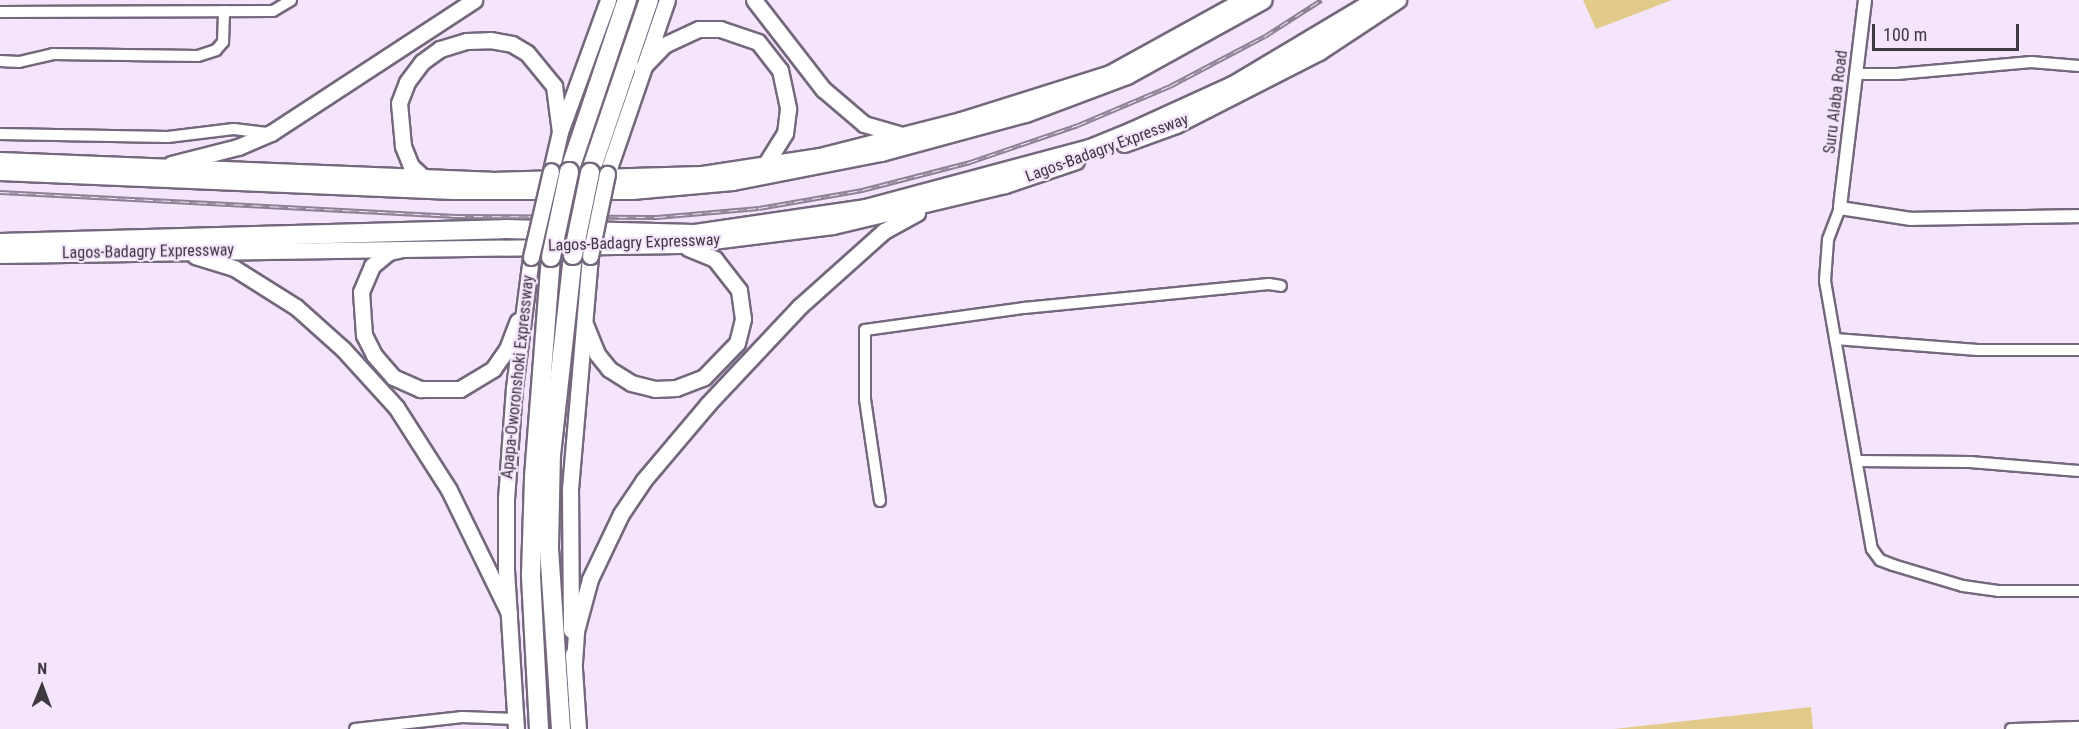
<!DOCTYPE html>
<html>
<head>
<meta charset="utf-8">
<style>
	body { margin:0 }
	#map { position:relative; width:2079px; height:729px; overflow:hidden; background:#f4e5fd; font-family:"Roboto Condensed",sans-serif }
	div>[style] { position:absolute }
	.green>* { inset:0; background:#e2ca8b }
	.roads { filter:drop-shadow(2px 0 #74687d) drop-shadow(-2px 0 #74687d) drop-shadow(0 2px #74687d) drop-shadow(0 -2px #74687d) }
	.minor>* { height:10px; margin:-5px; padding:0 5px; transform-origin:5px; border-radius:5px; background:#fff }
	.tertiary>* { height:12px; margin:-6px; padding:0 6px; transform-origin:6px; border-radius:6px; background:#fff }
	.primary>* { height:15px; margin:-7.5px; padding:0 7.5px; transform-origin:7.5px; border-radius:7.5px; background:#fff }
	.motorway>* { height:18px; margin:-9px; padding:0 9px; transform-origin:9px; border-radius:9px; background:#fff }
	.rail>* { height:5px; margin-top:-2.5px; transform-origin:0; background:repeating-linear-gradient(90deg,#f4e5fd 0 9px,#8c8292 0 18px); box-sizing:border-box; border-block:2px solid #8c8292 }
	.bridges { filter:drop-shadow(2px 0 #74687d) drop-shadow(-2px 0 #74687d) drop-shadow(0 2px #74687d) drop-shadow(0 -2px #74687d) }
	.primary-bridge>* { height:15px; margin:-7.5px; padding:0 7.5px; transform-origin:7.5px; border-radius:7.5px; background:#fff }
	.motorway-bridge>* { height:18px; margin:-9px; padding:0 9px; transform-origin:9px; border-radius:9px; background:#fff }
	span { translate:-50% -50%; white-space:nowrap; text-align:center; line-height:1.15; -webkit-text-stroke:4.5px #f4e5fd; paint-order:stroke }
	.street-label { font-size:16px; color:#3e3841 }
	.north { position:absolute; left:12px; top:657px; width:60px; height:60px; -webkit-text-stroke:4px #f4e5fd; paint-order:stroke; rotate:1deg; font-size:16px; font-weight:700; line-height:24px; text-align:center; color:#3e3841 }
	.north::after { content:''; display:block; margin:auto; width:21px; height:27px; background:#3e3841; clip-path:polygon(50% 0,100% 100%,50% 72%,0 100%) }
	.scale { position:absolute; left:1872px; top:24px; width:147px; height:27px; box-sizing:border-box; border:3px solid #3e3841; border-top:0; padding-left:8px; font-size:18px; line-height:21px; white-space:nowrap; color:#3e3841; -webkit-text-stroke:4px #f4e5fd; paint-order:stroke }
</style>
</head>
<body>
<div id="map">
	<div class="green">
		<div style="clip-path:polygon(1583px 0,1672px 0,1596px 29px)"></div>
		<div style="clip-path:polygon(1811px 707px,1813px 729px,1614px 729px)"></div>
	</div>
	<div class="roads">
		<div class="minor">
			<div style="left:0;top:12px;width:273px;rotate:-0.2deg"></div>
			<div style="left:273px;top:11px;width:21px;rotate:-31deg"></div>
			<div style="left:0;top:61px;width:19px;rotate:3deg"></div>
			<div style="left:19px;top:62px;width:35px;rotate:-13deg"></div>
			<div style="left:53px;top:54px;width:145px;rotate:0.8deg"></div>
			<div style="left:198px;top:56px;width:19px;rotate:-18deg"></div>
			<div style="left:216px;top:50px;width:11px;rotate:-49deg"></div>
			<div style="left:223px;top:42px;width:31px;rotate:-88deg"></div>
			<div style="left:1856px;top:74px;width:41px"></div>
			<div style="left:1897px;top:74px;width:135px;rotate:-5.1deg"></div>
			<div style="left:2031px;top:62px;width:48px;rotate:4.8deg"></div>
			<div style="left:0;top:134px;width:168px;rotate:1deg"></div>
			<div style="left:168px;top:137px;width:66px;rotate:-6.9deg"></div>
			<div style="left:234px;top:129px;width:35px;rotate:7deg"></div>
			<div style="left:1840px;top:208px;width:34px;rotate:111deg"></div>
			<div style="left:1828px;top:240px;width:41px;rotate:94.2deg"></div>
			<div style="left:1825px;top:281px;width:272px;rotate:80.1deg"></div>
			<div style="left:1872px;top:549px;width:14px;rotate:54deg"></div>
			<div style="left:1880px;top:560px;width:14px;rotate:21deg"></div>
			<div style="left:1893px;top:565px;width:73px;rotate:16.7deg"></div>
			<div style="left:1963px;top:586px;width:35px;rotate:8deg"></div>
			<div style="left:1998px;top:591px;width:81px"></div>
			<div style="left:1835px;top:339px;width:143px;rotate:4.4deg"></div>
			<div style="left:1978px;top:350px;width:101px"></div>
			<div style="left:1857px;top:461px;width:113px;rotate:0.5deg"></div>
			<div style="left:1970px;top:462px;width:109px;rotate:4.7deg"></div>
			<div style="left:880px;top:501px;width:103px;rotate:-98.4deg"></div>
			<div style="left:865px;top:399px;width:69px;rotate:-90deg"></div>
			<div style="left:865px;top:330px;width:161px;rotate:-7.9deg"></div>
			<div style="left:1024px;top:308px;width:246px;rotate:-5.6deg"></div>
			<div style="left:1269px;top:284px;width:12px;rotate:9deg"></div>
			<div style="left:355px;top:729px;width:108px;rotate:-6.4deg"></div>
			<div style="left:462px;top:717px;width:53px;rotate:2.2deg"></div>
			<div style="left:2011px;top:729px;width:68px;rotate:-1.7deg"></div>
		</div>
		<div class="tertiary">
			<div style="left:1865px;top:0;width:209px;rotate:96.9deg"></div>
			<div style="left:1840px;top:208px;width:72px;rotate:8.8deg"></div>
			<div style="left:1911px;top:219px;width:168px;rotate:-1deg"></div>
		</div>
		<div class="primary">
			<div style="left:754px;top:0;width:113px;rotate:52.2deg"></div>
			<div style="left:823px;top:89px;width:54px;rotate:40.5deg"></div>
			<div style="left:864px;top:124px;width:36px;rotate:16deg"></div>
			<div style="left:642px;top:68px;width:32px;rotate:-46deg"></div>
			<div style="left:664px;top:45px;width:38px;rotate:-25deg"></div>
			<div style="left:699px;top:29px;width:21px"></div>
			<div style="left:720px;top:29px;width:40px;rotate:18.9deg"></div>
			<div style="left:758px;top:42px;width:36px;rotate:52deg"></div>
			<div style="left:780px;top:70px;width:40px;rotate:78deg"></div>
			<div style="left:788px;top:109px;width:24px;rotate:97deg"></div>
			<div style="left:785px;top:133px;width:36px;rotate:122deg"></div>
			<div style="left:1124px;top:144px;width:55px;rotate:-20.1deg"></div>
			<div style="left:1176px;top:125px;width:161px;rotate:-27deg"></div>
			<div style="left:1319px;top:52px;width:95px;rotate:-33.4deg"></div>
			<div style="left:0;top:160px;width:491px;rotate:2.3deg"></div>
			<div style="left:491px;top:180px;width:211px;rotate:-1.6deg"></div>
			<div style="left:702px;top:174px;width:119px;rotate:-8.7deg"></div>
			<div style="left:820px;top:156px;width:146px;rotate:-14.3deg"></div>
			<div style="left:961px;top:120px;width:156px;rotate:-17.5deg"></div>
			<div style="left:1110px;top:73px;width:151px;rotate:-28.9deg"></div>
			<div style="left:171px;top:164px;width:69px;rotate:-14.2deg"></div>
			<div style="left:238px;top:147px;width:36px;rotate:-23deg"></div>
			<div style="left:271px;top:133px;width:243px;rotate:-33.2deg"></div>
			<div style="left:551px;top:171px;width:40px;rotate:-77deg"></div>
			<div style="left:560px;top:132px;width:140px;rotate:-70deg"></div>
			<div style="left:607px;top:174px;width:184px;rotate:-71deg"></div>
			<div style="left:424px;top:178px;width:18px;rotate:-137deg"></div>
			<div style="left:411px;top:166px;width:22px;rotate:-112deg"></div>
			<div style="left:403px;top:146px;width:43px;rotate:-95.3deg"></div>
			<div style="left:399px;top:103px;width:22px;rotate:-69deg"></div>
			<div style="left:407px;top:82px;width:25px;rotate:-53deg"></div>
			<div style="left:422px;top:62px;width:22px;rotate:-36deg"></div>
			<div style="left:440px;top:49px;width:27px;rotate:-17deg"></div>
			<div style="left:466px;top:41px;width:24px;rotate:-2deg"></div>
			<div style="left:490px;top:40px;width:22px;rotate:10deg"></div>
			<div style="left:512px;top:44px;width:17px;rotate:31deg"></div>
			<div style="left:527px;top:53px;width:43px;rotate:50.7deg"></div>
			<div style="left:554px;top:86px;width:46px;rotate:82.6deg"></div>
			<div style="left:399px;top:250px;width:10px;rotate:169deg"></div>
			<div style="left:389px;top:252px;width:22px;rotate:141deg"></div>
			<div style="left:372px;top:266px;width:28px;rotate:113deg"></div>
			<div style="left:361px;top:292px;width:43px;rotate:86deg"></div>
			<div style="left:364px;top:335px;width:22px;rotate:63deg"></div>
			<div style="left:374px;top:355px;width:29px;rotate:49deg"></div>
			<div style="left:393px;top:377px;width:30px;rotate:24deg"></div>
			<div style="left:420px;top:389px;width:40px"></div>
			<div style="left:460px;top:389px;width:39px;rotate:-31deg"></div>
			<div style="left:493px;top:369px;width:24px;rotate:-55deg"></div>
			<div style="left:507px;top:349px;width:30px;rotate:-69deg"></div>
			<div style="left:0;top:255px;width:680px;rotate:-0.84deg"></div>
			<div style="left:680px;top:245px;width:154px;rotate:-7.1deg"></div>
			<div style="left:833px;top:226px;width:177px;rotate:-13.4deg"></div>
			<div style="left:1005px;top:185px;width:75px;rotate:-18.7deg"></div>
			<div style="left:195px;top:256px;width:41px;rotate:17.1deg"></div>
			<div style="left:234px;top:268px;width:73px;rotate:32.2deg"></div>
			<div style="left:296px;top:307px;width:63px;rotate:41.8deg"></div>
			<div style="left:343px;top:349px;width:79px;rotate:47.6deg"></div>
			<div style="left:396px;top:407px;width:98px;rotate:57.4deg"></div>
			<div style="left:449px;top:490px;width:137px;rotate:64deg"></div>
			<div style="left:585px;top:324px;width:32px;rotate:68deg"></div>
			<div style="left:597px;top:354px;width:19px;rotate:51deg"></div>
			<div style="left:609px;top:369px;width:26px;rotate:32deg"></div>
			<div style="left:631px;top:383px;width:25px;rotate:14deg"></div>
			<div style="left:655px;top:389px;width:21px;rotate:-3deg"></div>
			<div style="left:676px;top:388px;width:30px;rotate:-21deg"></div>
			<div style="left:704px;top:377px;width:47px;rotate:-45.9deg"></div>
			<div style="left:737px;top:343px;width:25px;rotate:-76deg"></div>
			<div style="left:743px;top:319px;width:29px;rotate:-98deg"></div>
			<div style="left:739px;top:290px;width:39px;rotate:-128deg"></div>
			<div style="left:715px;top:259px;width:29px;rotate:-158deg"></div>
			<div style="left:571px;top:630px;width:141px;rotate:-90.4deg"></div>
			<div style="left:570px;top:489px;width:234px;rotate:-85.1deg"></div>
			<div style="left:573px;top:654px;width:75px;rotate:86.2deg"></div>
			<div style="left:574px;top:662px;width:31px;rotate:-86deg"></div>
			<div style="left:576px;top:631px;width:54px;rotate:-74.9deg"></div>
			<div style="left:590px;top:579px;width:72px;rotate:-64.5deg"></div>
			<div style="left:621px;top:514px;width:40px;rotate:-56deg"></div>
			<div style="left:643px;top:481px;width:101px;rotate:-49.8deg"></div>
			<div style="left:708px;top:404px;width:133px;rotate:-46.8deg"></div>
			<div style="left:799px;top:307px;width:114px;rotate:-41.8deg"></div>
			<div style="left:884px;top:231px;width:38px;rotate:-29deg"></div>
			<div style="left:516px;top:729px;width:160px;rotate:-93.6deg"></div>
			<div style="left:506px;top:569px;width:70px;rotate:-90deg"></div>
			<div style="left:506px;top:499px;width:111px;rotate:-85.9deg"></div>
			<div style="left:514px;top:388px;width:132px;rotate:-82.6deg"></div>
		</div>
		<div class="motorway">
			<div style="left:0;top:171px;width:454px;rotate:2.4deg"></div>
			<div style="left:454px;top:190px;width:178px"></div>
			<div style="left:632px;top:190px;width:101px;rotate:-5.1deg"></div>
			<div style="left:733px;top:181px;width:151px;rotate:-11.1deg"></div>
			<div style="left:881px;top:152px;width:150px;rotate:-15.1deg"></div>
			<div style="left:1026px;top:113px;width:108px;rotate:-20.6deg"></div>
			<div style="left:1127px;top:75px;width:155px;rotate:-28.9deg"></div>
			<div style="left:569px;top:172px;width:182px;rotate:-71.4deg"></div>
			<div style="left:590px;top:173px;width:183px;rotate:-71.2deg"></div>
			<div style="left:0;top:243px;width:506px;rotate:-1.58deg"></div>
			<div style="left:506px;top:229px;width:188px;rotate:1.5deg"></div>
			<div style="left:694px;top:234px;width:174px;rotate:-8.3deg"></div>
			<div style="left:866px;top:209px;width:232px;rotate:-15deg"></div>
			<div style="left:1090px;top:149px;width:45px;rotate:-22deg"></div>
			<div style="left:1132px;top:132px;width:111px;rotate:-24.5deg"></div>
			<div style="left:1233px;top:86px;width:168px;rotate:-30.8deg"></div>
			<div style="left:539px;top:729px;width:155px;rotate:-93deg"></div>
			<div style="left:531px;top:574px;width:97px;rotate:-88.2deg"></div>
			<div style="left:534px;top:477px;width:221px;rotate:-85.6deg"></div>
			<div style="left:561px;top:729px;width:182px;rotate:-93.8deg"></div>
			<div style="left:549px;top:547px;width:92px;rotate:-88.8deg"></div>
			<div style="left:551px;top:455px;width:201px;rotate:-83.7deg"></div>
		</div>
	</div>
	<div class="rail">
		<div style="left:0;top:192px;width:457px;rotate:3deg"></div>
		<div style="left:456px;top:216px;width:201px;rotate:0.3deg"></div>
		<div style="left:657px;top:217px;width:102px;rotate:-5deg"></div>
		<div style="left:759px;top:208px;width:105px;rotate:-9.9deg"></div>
		<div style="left:862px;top:190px;width:112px;rotate:-14.5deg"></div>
		<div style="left:970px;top:162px;width:114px;rotate:-18.9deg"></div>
		<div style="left:1078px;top:125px;width:100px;rotate:-23deg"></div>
		<div style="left:1170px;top:86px;width:107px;rotate:-27.8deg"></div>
		<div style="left:1265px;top:36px;width:67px;rotate:-32.7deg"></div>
	</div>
	<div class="bridges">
		<div class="primary-bridge">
			<div style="left:590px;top:256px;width:84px;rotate:-78.3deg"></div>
			<div style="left:531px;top:257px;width:88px;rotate:-76.9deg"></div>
		</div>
		<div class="motorway-bridge">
			<div style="left:573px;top:255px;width:84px;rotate:-78.3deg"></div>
			<div style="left:551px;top:257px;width:87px;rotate:-78deg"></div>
		</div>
	</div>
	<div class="street-label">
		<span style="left:1836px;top:102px;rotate:-83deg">Suru Alaba Road</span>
		<span style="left:1107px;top:148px;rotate:-20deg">Lagos-Badagry Expressway</span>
		<span style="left:634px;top:243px;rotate:-2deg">Lagos-Badagry Expressway</span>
		<span style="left:148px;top:252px;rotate:-1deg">Lagos-Badagry Expressway</span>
		<span style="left:518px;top:377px;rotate:-84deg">Apapa-Oworonshoki Expressway</span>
	</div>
	<div class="north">N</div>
	<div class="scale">100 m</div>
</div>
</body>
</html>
